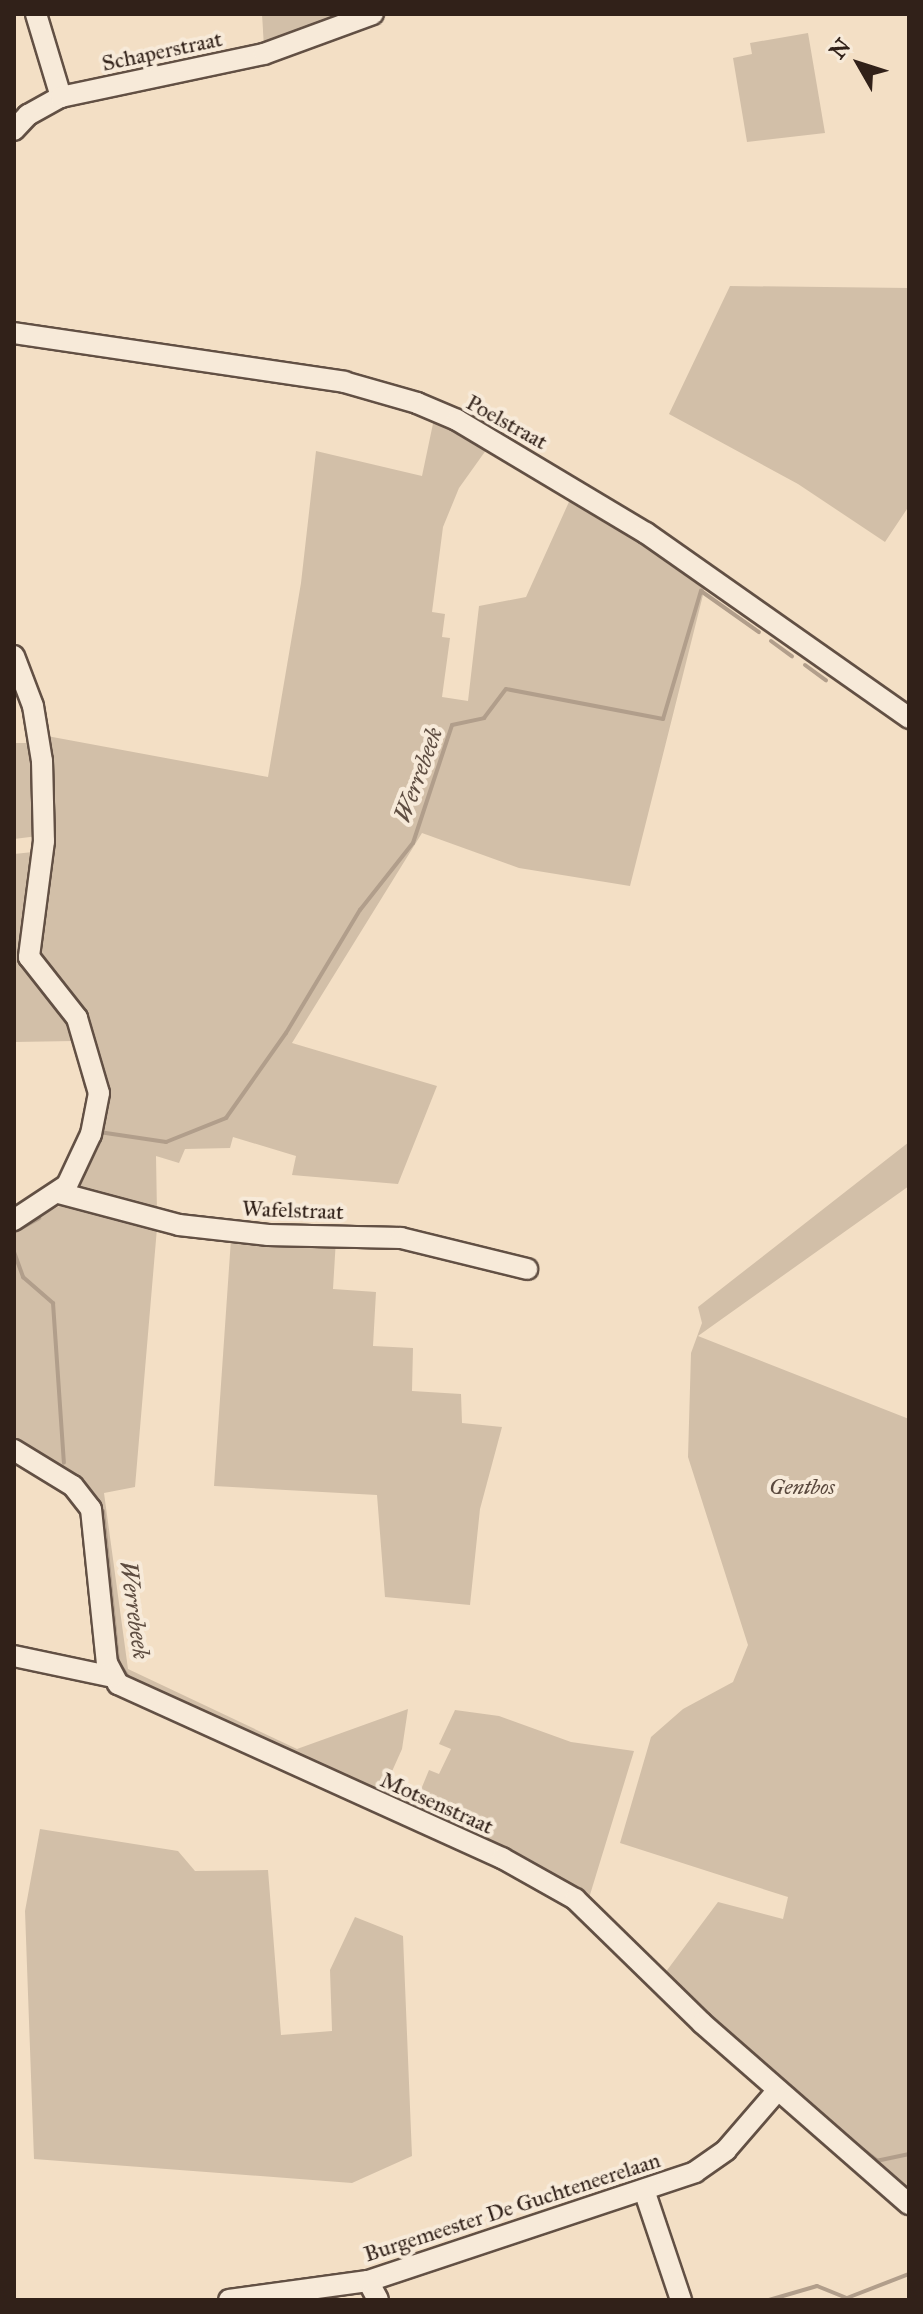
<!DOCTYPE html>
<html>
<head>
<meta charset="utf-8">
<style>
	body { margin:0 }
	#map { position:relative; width:923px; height:2314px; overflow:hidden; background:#f3dfc5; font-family:"IM FELL Great Primer",serif }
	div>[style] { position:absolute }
	.green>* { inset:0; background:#d2bfa8 }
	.stream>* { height:4px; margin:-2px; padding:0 2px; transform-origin:2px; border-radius:2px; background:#b19e8b }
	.roads { filter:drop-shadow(2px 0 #625044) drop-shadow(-2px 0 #625044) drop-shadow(0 2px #625044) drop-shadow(0 -2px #625044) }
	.minor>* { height:20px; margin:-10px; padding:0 10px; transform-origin:10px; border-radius:10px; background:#f7ead9 }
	span { translate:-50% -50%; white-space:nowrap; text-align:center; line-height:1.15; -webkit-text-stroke:8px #f7ead9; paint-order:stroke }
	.street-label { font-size:22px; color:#312119 }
	.park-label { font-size:22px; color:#59483d; font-style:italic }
	.water-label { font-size:24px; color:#5e4d41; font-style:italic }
	.frame { position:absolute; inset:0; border:16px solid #312119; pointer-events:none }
	.north { position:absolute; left:819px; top:24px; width:80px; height:80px; -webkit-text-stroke:6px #f7ead9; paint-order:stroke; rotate:309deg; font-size:22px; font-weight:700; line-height:32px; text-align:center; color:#312119 }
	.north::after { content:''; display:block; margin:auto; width:28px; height:36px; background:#312119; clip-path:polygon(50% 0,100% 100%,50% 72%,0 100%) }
</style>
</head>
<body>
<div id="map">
	<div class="green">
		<div style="clip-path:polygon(262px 14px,358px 14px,264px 47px)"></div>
		<div style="clip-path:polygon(808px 33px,825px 133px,747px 142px,733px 58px,752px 54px,750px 43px)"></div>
		<div style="clip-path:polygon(730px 286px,909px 288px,909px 506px,885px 542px,798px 484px,669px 414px)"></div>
		<div style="clip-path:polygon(435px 414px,489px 446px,459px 488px,443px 527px,432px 612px,445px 614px,442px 637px,450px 638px,442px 697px,468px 701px,479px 606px,526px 597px,573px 493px,706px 583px,630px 886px,519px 868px,422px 833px,292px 1043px,437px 1086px,398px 1184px,292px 1175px,296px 1156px,233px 1137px,230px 1148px,185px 1149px,179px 1163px,156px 1156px,157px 1213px,78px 1190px,95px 1138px,77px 1005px,38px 964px,47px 736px,268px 777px,301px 583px,316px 451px,422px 476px)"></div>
		<div style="clip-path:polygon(14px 743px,35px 743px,38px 836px,14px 839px)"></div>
		<div style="clip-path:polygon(33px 852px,23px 939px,63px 1005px,89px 1084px,84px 1088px,74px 1041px,14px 1042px,14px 854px)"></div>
		<div style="clip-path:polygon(909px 1142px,909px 1186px,698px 1336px,909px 1419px,909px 2194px,665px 1973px,718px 1902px,783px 1919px,788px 1897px,620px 1843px,651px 1737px,683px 1709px,733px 1682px,748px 1645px,688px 1457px,691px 1353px,702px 1323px,698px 1307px)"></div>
		<div style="clip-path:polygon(61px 1205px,157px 1228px,135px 1487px,104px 1493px,128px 1669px,297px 1749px,408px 1709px,402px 1749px,381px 1796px,134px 1688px,119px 1671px,102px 1515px,94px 1495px,60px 1465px,14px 1442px,14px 1231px)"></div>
		<div style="clip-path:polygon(231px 1239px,336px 1239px,333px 1289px,376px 1292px,373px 1346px,413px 1348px,412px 1391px,461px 1394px,462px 1423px,502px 1427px,480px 1509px,470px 1605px,385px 1597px,377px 1495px,214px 1486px)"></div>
		<div style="clip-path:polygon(455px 1710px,499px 1716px,571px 1742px,634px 1751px,589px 1898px,525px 1859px,413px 1809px,429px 1770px,439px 1774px,451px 1749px,439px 1744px)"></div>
		<div style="clip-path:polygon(40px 1829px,178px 1851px,195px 1871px,268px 1870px,281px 2035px,332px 2031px,330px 1970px,355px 1917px,403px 1936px,412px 2156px,352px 2183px,34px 2159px,25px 1911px)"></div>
	</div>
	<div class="stream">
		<div style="left:771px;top:641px;width:26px;rotate:36deg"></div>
		<div style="left:805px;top:665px;width:26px;rotate:36deg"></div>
		<div style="left:99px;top:1132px;width:68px;rotate:8.5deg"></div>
		<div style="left:166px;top:1142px;width:65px;rotate:-21.8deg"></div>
		<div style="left:226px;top:1118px;width:104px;rotate:-54.8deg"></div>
		<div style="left:286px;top:1033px;width:144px;rotate:-59deg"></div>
		<div style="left:360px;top:910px;width:85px;rotate:-51.7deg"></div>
		<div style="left:413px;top:843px;width:124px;rotate:-71.7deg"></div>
		<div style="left:452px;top:725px;width:33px;rotate:-12deg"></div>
		<div style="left:484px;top:718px;width:36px;rotate:-53deg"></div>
		<div style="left:506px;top:689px;width:160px;rotate:10.8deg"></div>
		<div style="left:663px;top:719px;width:134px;rotate:-73.5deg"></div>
		<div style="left:701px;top:591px;width:71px;rotate:35.3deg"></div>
		<div style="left:14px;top:1232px;width:29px;rotate:-29deg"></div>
		<div style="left:14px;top:1252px;width:27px;rotate:70deg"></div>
		<div style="left:23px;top:1277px;width:40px;rotate:41deg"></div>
		<div style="left:53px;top:1303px;width:160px;rotate:86.1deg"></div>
		<div style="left:103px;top:1511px;width:152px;rotate:84.3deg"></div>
		<div style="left:118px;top:1662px;width:22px;rotate:56deg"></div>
		<div style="left:482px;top:1837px;width:106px;rotate:28.7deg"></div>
		<div style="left:847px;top:2137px;width:39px;rotate:38deg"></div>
		<div style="left:876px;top:2161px;width:34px;rotate:-12deg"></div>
		<div style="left:769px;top:2300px;width:50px;rotate:-16.3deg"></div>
		<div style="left:817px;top:2286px;width:32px;rotate:22deg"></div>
		<div style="left:847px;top:2298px;width:66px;rotate:-21.2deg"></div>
	</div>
	<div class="roads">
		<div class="minor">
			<div style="left:36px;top:14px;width:87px;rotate:73.2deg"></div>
			<div style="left:14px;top:130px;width:21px;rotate:-47deg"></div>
			<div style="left:28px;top:115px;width:38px;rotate:-29deg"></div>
			<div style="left:61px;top:97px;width:208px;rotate:-12deg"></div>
			<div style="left:264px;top:54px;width:116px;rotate:-20.2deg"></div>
			<div style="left:14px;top:333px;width:334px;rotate:8.4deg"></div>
			<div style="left:344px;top:382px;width:76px;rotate:16deg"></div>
			<div style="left:417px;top:403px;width:43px;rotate:23deg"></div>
			<div style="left:457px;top:420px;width:220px;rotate:30.9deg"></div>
			<div style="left:646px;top:533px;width:322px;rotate:35.1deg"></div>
			<div style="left:14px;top:656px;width:53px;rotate:69.2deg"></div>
			<div style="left:33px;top:706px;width:56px;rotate:80.7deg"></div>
			<div style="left:42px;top:761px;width:80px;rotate:88.6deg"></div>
			<div style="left:44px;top:841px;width:117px;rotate:97.4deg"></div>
			<div style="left:29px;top:957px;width:78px;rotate:51.8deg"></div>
			<div style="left:77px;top:1018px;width:78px;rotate:73.7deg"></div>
			<div style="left:99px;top:1093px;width:42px;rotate:101deg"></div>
			<div style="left:91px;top:1134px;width:56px;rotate:115.2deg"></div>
			<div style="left:67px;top:1185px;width:64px;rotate:146.6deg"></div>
			<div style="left:59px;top:1193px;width:124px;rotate:14.9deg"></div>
			<div style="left:179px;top:1225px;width:90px;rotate:6.4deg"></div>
			<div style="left:268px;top:1235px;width:133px;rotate:1.3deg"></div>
			<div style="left:401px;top:1238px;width:130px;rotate:13.8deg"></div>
			<div style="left:14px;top:1450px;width:69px;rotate:31.4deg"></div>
			<div style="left:73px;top:1486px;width:29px;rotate:52deg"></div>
			<div style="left:91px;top:1509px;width:155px;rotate:84.1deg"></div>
			<div style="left:107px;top:1663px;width:24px;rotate:62deg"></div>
			<div style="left:118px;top:1684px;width:422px;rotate:24.4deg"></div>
			<div style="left:502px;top:1858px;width:84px;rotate:29.3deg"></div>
			<div style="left:575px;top:1899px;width:177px;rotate:44.3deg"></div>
			<div style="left:702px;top:2023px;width:275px;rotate:41.2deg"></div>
			<div style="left:14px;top:1656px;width:101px;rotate:12deg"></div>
			<div style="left:644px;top:2190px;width:116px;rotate:71.4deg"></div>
			<div style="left:368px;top:2281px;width:21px;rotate:62deg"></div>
			<div style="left:229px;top:2300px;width:140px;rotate:-7.8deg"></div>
			<div style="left:368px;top:2281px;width:345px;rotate:-18.4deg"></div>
			<div style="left:695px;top:2172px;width:38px;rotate:-35deg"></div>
			<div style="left:726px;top:2150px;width:78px;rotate:-49.2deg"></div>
		</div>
	</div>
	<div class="street-label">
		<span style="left:162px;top:51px;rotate:-12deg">Schaperstraat</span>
		<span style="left:507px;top:422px;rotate:29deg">Poelstraat</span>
		<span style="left:293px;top:1210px;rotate:2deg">Wafelstraat</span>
		<span style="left:437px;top:1803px;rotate:24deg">Motsenstraat</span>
		<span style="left:512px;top:2207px;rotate:-18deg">Burgemeester De Guchteneerelaan</span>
	</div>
	<div class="park-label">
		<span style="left:802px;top:1487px">Gentbos</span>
	</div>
	<div class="water-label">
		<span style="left:419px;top:775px;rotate:-70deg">Werrebeek</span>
		<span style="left:134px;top:1610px;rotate:82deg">Werrebeek</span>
	</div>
	<div class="frame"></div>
	<div class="north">N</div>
</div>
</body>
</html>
